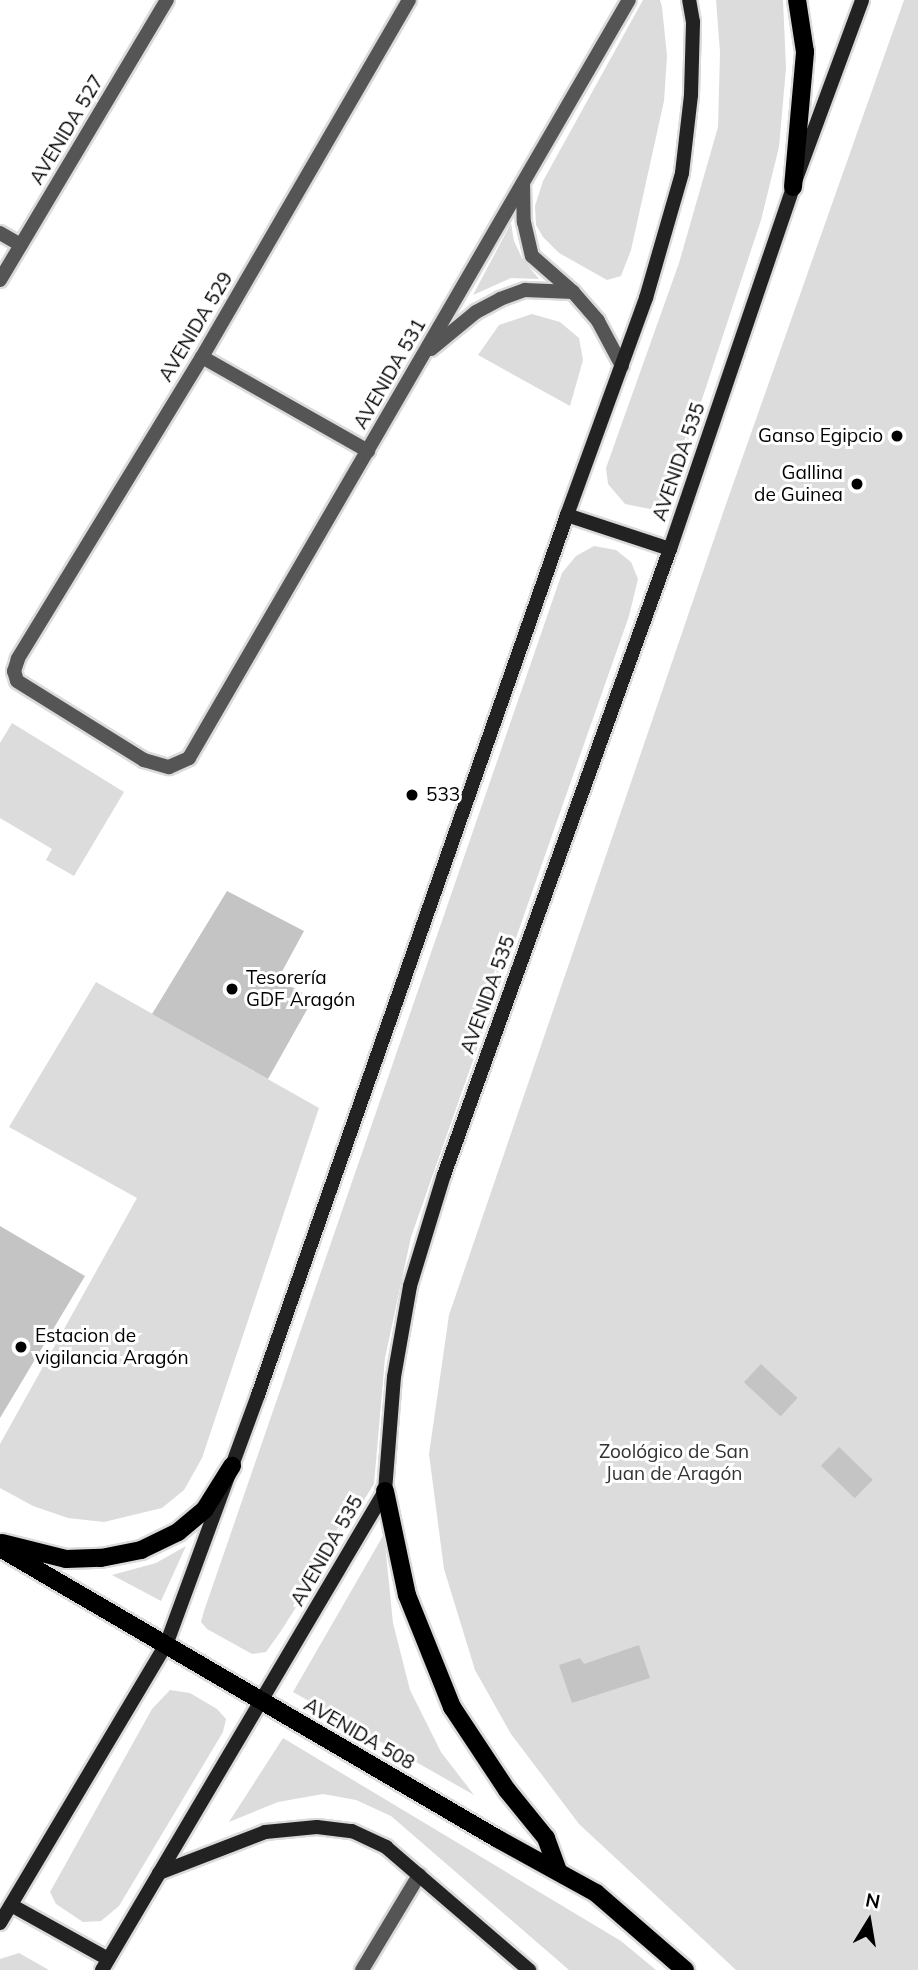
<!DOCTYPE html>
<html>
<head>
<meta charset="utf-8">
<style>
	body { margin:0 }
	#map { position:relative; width:918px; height:1970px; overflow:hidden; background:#fff; font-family:Mulish,sans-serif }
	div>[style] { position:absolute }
	.green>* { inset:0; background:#dcdcdc }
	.building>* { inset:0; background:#c4c4c4; transform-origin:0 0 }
	.roads { filter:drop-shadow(2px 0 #dbdbdb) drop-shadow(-2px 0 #dbdbdb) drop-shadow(0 2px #dbdbdb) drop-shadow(0 -2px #dbdbdb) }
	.street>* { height:14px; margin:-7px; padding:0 7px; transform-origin:7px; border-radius:7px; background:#555 }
	.secondary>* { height:14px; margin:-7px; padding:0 7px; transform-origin:7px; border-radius:7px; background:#222 }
	.primary>* { height:18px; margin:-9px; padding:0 9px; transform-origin:9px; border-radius:9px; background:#000 }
	.dots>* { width:19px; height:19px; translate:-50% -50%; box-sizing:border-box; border:4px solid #fff; border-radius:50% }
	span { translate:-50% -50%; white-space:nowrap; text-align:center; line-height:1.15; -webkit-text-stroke:6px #fff; paint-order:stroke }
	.street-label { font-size:19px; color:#000 }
	.poi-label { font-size:19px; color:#000 }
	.right { translate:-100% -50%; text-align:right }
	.left { translate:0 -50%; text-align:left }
	.park-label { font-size:19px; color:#333 }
	.north { position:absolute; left:834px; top:1886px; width:70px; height:70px; -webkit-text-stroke:5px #fff; paint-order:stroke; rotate:11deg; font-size:19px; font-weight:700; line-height:28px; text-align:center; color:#000 }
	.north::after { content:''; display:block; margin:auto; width:24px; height:32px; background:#000; clip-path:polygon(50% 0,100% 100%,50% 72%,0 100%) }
</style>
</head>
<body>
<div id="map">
	<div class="green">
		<div style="clip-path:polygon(643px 0,660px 0,662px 7px,667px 56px,664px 101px,631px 250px,621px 276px,607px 280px,559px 253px,543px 237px,536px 225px,535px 206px,543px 181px)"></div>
		<div style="clip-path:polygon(716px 0,783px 0,786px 68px,779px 147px,761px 220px,685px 451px,667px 499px,650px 509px,625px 504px,608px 484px,606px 468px,679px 263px,718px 127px,720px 52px)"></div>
		<div style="clip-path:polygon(904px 0,918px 0,918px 1970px,736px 1970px,579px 1824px,511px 1734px,475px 1670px,444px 1569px,429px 1454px,449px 1315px,725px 507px)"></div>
		<div style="clip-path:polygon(511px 223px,514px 241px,522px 258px,539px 279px,511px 278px,473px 295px)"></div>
		<div style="clip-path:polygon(532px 314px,560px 322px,579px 338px,583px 360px,570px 406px,478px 355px,499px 325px)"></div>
		<div style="clip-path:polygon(594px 546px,616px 550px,631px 562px,638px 579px,629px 616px,411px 1237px,385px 1358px,374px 1484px,281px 1631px,266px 1652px,252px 1654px,207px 1629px,201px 1622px,204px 1611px,562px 573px,576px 556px)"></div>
		<div style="clip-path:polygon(12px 723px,124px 792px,74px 876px,46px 860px,52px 849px,0 818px,0 743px)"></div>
		<div style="clip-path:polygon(96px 982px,319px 1108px,202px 1458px,184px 1490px,162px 1508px,104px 1522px,68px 1518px,33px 1506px,0 1488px,0 1444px,137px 1198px,9px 1127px)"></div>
		<div style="clip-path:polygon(384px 1534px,393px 1623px,410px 1690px,441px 1752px,474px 1795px,293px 1692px)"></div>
		<div style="clip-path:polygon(186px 1546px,161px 1601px,112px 1575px,156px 1563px)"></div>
		<div style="clip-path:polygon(170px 1690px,190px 1693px,217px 1709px,226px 1719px,223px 1732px,119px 1906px,101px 1921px,83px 1922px,56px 1904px,50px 1892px,152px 1709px)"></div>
		<div style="clip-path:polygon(283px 1738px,621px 1941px,656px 1970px,569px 1970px,391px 1816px,356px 1800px,323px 1794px,278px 1802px,229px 1822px)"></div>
		<div style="clip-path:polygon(19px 1953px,49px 1970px,0 1970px,0 1959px)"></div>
	</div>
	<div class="building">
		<div style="clip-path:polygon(227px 891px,304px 931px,278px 979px,313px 999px,268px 1079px,152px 1014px)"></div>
		<div style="clip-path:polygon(0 1226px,85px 1276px,0 1418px)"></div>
		<div style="left:761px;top:1364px;width:50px;height:25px;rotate:43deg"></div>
		<div style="left:839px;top:1447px;width:47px;height:26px;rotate:44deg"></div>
		<div style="clip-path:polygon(639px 1645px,650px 1678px,572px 1703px,559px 1665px,580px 1658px,584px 1664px)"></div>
	</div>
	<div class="roads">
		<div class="street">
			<div style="left:409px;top:0;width:413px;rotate:120.1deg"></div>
			<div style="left:202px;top:357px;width:354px;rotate:121.4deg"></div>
			<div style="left:18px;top:659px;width:13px;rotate:108deg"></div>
			<div style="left:14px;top:671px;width:10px;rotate:73deg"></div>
			<div style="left:17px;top:681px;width:150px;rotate:31.9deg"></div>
			<div style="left:144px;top:760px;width:26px;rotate:16deg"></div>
			<div style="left:169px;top:767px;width:22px;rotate:-24deg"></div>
			<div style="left:189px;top:758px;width:876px;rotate:-59.87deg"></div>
			<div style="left:523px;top:183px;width:39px;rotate:89deg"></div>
			<div style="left:524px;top:222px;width:35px;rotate:77deg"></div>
			<div style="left:532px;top:256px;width:55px;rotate:41.3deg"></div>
			<div style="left:0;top:233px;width:24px;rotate:30deg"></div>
			<div style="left:0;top:280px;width:326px;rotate:-59.2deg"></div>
			<div style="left:431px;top:349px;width:58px;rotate:-39.4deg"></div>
			<div style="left:476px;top:312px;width:27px;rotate:-28deg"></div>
			<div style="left:500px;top:299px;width:27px;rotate:-20deg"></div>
			<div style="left:525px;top:290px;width:48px;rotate:2.4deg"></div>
			<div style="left:573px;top:292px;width:38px;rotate:49deg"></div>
			<div style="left:598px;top:321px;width:51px;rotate:61.9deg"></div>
			<div style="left:202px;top:357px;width:191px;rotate:29.5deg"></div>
			<div style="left:362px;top:1970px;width:111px;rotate:-59deg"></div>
		</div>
		<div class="secondary">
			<div style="left:567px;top:515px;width:108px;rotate:18.3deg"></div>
			<div style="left:159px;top:1873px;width:114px;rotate:-21.1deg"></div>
			<div style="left:265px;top:1832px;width:52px;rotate:-5.5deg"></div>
			<div style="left:317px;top:1827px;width:35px;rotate:7deg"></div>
			<div style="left:352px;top:1831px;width:38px;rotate:25deg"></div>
			<div style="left:386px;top:1847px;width:189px;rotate:40.7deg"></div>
			<div style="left:11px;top:1905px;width:111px;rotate:29.1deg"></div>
			<div style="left:0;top:1923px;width:324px;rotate:-59.2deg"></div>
			<div style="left:166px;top:1645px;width:266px;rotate:-69.8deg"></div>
			<div style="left:258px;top:1395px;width:933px;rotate:-70.65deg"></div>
			<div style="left:567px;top:515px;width:231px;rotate:-70deg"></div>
			<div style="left:646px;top:298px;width:130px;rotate:-73.9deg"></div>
			<div style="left:682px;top:173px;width:79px;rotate:-83.4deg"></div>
			<div style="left:691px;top:95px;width:73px;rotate:-88.4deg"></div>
			<div style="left:693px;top:22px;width:22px;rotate:-100deg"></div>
			<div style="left:102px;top:1970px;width:556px;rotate:-59.42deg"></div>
			<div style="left:385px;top:1491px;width:114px;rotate:-85.5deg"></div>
			<div style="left:394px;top:1377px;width:92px;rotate:-80deg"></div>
			<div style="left:410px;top:1286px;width:116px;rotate:-73deg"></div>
			<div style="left:444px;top:1175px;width:666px;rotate:-70.15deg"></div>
			<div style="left:670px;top:549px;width:382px;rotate:-71.2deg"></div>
			<div style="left:793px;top:187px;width:199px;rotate:-69.7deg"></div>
		</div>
		<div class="primary">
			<div style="left:793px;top:187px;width:136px;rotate:-84.9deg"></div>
			<div style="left:805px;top:52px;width:53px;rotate:-98.7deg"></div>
			<div style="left:385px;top:1491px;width:106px;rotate:78.1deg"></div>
			<div style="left:407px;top:1595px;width:121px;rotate:68.1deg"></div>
			<div style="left:452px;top:1707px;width:100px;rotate:56.5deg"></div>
			<div style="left:507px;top:1790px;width:62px;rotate:50.9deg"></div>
			<div style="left:546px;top:1838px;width:35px;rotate:70deg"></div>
			<div style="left:2px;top:1543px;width:66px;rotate:14deg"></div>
			<div style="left:66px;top:1559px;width:35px;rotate:-2deg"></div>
			<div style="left:101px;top:1558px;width:41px;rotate:-11.3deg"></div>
			<div style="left:141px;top:1550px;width:41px;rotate:-25.9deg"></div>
			<div style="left:178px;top:1532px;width:35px;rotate:-40deg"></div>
			<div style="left:205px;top:1509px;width:51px;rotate:-57.9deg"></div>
			<div style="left:0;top:1548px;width:577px;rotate:30.3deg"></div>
			<div style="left:498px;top:1839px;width:112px;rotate:28.9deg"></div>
			<div style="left:596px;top:1893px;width:118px;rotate:40.9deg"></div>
		</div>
	</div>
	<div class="dots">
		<div style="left:897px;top:436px;background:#000"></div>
		<div style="left:857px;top:484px;background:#000"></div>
		<div style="left:412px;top:795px;background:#000"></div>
		<div style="left:232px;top:989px;background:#000"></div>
		<div style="left:21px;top:1347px;background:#000"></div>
	</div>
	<div class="street-label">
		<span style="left:67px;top:130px;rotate:-59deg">AVENIDA 527</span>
		<span style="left:196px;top:327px;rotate:-59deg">AVENIDA 529</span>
		<span style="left:390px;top:374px;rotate:-60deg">AVENIDA 531</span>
		<span style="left:679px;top:462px;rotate:-71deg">AVENIDA 535</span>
		<span style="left:488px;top:995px;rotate:-70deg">AVENIDA 535</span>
		<span style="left:327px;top:1551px;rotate:-60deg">AVENIDA 535</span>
		<span style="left:359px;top:1734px;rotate:30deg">AVENIDA 508</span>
	</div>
	<div class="poi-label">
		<span class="right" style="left:883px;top:436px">Ganso Egipcio</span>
		<span class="right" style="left:843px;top:484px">Gallina<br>de Guinea</span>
		<span class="left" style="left:426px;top:795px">533</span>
		<span class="left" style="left:246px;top:989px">Tesorería<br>GDF Aragón</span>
		<span class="left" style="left:35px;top:1347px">Estacion de<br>vigilancia Aragón</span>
	</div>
	<div class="park-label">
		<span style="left:674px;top:1463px">Zoológico de San<br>Juan de Aragón</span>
	</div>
	<div class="north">N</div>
</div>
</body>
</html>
